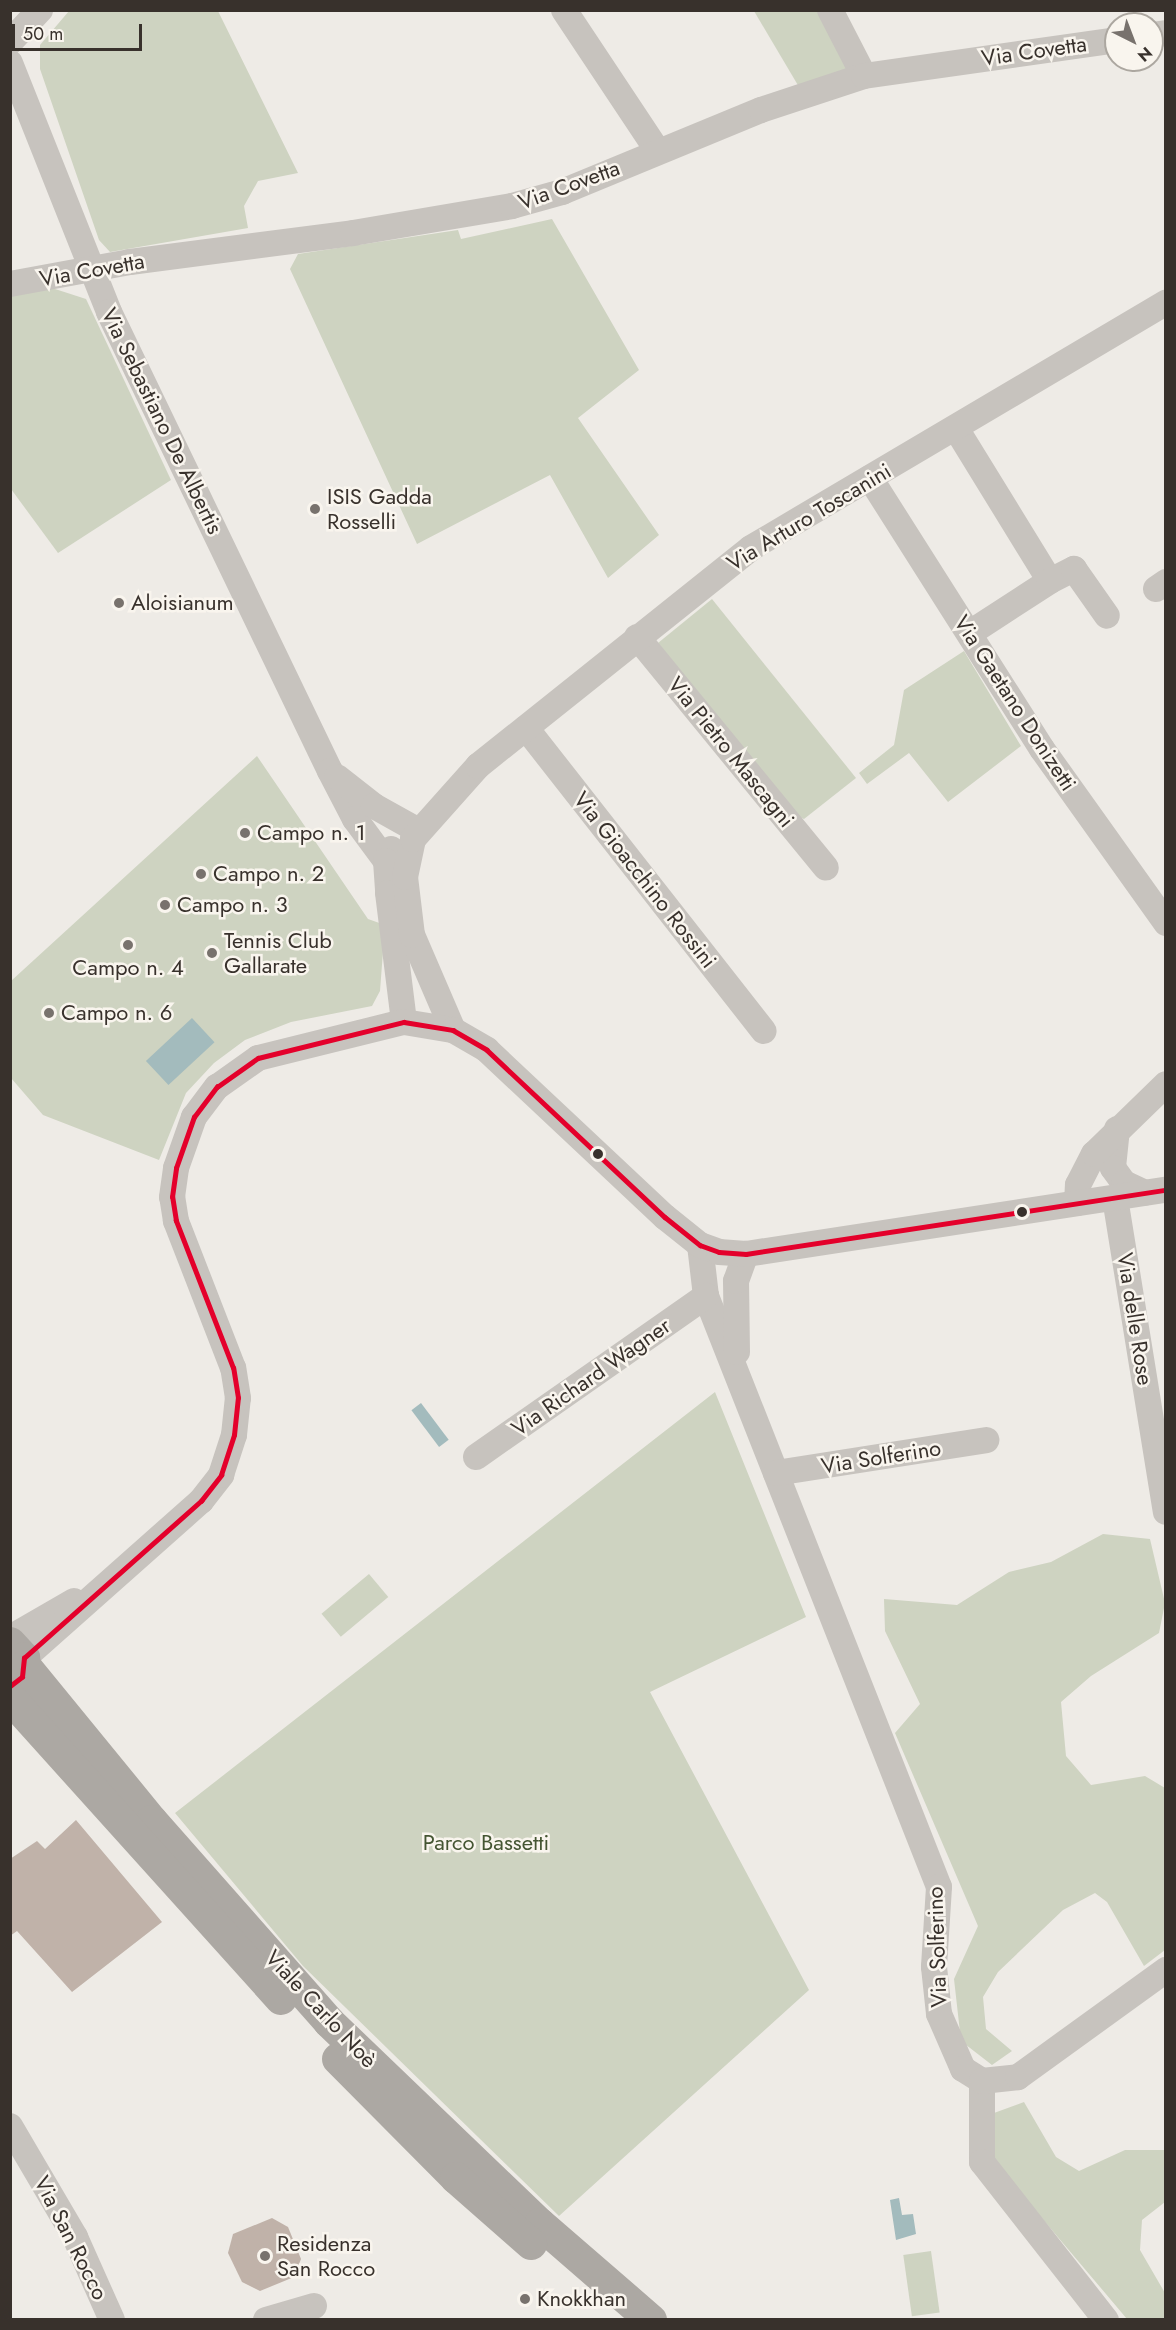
<!DOCTYPE html>
<html>
<head>
<meta charset="utf-8">
<style>
	body { margin:0 }
	#map { position:relative; width:1176px; height:2330px; overflow:hidden; background:#eeebe6; font-family:Jost,sans-serif }
	div>[style] { position:absolute }
	.green>* { inset:0; background:#ced3c1; transform-origin:0 0 }
	.water>* { inset:0; background:#a3bbbd; transform-origin:0 0 }
	.building>* { inset:0; background:#c0b2a9 }
	.minor>* { height:26px; margin:-13px; padding:0 13px; transform-origin:13px; border-radius:13px; background:#c7c3be }
	.major>* { height:32px; margin:-16px; padding:0 16px; transform-origin:16px; border-radius:16px; background:#aca8a3 }
	.bus-1>* { height:4.5px; margin:-2.25px; padding:0 2.25px; transform-origin:2.25px; border-radius:2.25px; background:#e4002b }
	.dots>* { width:16px; height:16px; translate:-50% -50%; box-sizing:border-box; border:3px solid #f9f5ee; border-radius:50% }
	span { translate:-50% -50%; white-space:nowrap; text-align:center; line-height:1.15; -webkit-text-stroke:5px #f9f5ee; paint-order:stroke }
	.street-label { font-size:22px; color:#38312c }
	.poi-label { font-size:22px; color:#38312c }
	.left { translate:0 -50%; text-align:left }
	.park-label { font-size:22px; color:#445532 }
	.frame { position:absolute; inset:0; border:12px solid #38312c; pointer-events:none }
	.north { position:absolute; left:1104px; top:12px; width:60px; height:60px; box-sizing:border-box; background:#f9f5ee; border:2px solid #aca7a0; border-radius:50%; rotate:138deg; font-size:16px; font-weight:700; line-height:24px; text-align:center; color:#38312c }
	.north::after { content:''; display:block; margin:auto; width:21px; height:27px; background:#78726d; clip-path:polygon(50% 0,100% 100%,50% 72%,0 100%) }
	.scale { position:absolute; left:12px; top:24px; width:130px; height:27px; box-sizing:border-box; border:3px solid #38312c; border-top:0; padding-left:8px; font-size:18px; line-height:21px; white-space:nowrap; color:#38312c; -webkit-text-stroke:4px #f9f5ee; paint-order:stroke }
</style>
</head>
<body>
<div id="map">
	<div class="green">
		<div style="clip-path:polygon(69px 11px,218px 11px,298px 173px,258px 181px,244px 206px,248px 228px,110px 252px,99px 240px,40px 69px,40px 45px)"></div>
		<div style="clip-path:polygon(754px 11px,822px 11px,849px 71px,799px 87px)"></div>
		<div style="clip-path:polygon(552px 219px,639px 370px,578px 418px,659px 535px,608px 578px,550px 475px,417px 544px,290px 269px,298px 254px,458px 230px,461px 239px)"></div>
		<div style="clip-path:polygon(52px 288px,86px 299px,171px 480px,58px 553px,11px 489px,10px 296px)"></div>
		<div style="clip-path:polygon(712px 599px,856px 778px,804px 819px,795px 815px,658px 643px)"></div>
		<div style="clip-path:polygon(964px 651px,1021px 746px,948px 802px,909px 753px,867px 784px,859px 773px,894px 745px,904px 690px)"></div>
		<div style="clip-path:polygon(257px 756px,368px 919px,385px 925px,380px 991px,372px 1006px,291px 1022px,245px 1040px,214px 1063px,186px 1093px,159px 1160px,43px 1115px,11px 1078px,11px 981px)"></div>
		<div style="clip-path:polygon(715px 1392px,806px 1617px,650px 1692px,809px 1990px,559px 2216px,303px 1966px,175px 1813px)"></div>
		<div style="clip-path:polygon(1103px 1534px,1150px 1539px,1165px 1603px,1159px 1633px,1091px 1676px,1061px 1702px,1066px 1756px,1091px 1785px,1145px 1776px,1165px 1788px,1165px 1950px,1144px 1966px,1107px 1902px,1095px 1893px,1063px 1910px,998px 1972px,983px 1997px,986px 2029px,1012px 2051px,992px 2065px,961px 2041px,954px 1979px,978px 1926px,895px 1733px,920px 1704px,885px 1631px,884px 1599px,957px 1605px,1009px 1572px,1051px 1562px)"></div>
		<div style="left:369px;top:1574px;width:30px;height:62px;rotate:50deg"></div>
		<div style="clip-path:polygon(1024px 2102px,1056px 2157px,1079px 2171px,1125px 2150px,1165px 2150px,1165px 2202px,1142px 2220px,1140px 2250px,1165px 2293px,1165px 2319px,1127px 2319px,987px 2153px,994px 2113px)"></div>
		<div style="left:931px;top:2251px;width:62px;height:28px;rotate:82deg"></div>
	</div>
	<div class="water">
		<div style="left:192px;top:1018px;width:33px;height:63px;rotate:47deg"></div>
		<div style="left:421px;top:1403px;width:46px;height:12px;rotate:53deg"></div>
		<div style="clip-path:polygon(899px 2198px,902px 2215px,913px 2214px,916px 2234px,896px 2240px,890px 2200px)"></div>
	</div>
	<div class="building">
		<div style="clip-path:polygon(76px 1820px,162px 1922px,72px 1992px,17px 1931px,10px 1936px,10px 1859px,37px 1841px,45px 1849px)"></div>
		<div style="clip-path:polygon(272px 2218px,288px 2227px,301px 2259px,294px 2277px,260px 2291px,242px 2282px,228px 2253px,233px 2234px)"></div>
	</div>
	<div class="minor">
		<div style="left:564px;top:10px;width:168px;rotate:56.4deg"></div>
		<div style="left:830px;top:10px;width:74px;rotate:62.7deg"></div>
		<div style="left:1152px;top:35px;width:14px;rotate:-8deg"></div>
		<div style="left:10px;top:42px;width:44px;rotate:-46.8deg"></div>
		<div style="left:10px;top:63px;width:268px;rotate:68.3deg"></div>
		<div style="left:109px;top:312px;width:509px;rotate:64.29deg"></div>
		<div style="left:330px;top:771px;width:54px;rotate:62.5deg"></div>
		<div style="left:355px;top:819px;width:52px;rotate:53.6deg"></div>
		<div style="left:10px;top:284px;width:122px;rotate:-10.4deg"></div>
		<div style="left:130px;top:262px;width:225px;rotate:-7.4deg"></div>
		<div style="left:353px;top:233px;width:161px;rotate:-9.6deg"></div>
		<div style="left:512px;top:206px;width:52px;rotate:-15.6deg"></div>
		<div style="left:562px;top:192px;width:215px;rotate:-22.4deg"></div>
		<div style="left:761px;top:110px;width:108px;rotate:-18.3deg"></div>
		<div style="left:864px;top:76px;width:255px;rotate:-8.1deg"></div>
		<div style="left:957px;top:430px;width:177px;rotate:58.4deg"></div>
		<div style="left:1050px;top:581px;width:95px;rotate:147deg"></div>
		<div style="left:870px;top:478px;width:321px;rotate:57.6deg"></div>
		<div style="left:1042px;top:749px;width:214px;rotate:54.5deg"></div>
		<div style="left:1050px;top:581px;width:27px;rotate:-27deg"></div>
		<div style="left:1074px;top:569px;width:57px;rotate:54.9deg"></div>
		<div style="left:1156px;top:589px;width:12px;rotate:-35deg"></div>
		<div style="left:637px;top:637px;width:298px;rotate:50.7deg"></div>
		<div style="left:526px;top:728px;width:385px;rotate:51.9deg"></div>
		<div style="left:337px;top:777px;width:47px;rotate:38.1deg"></div>
		<div style="left:374px;top:806px;width:51px;rotate:29.1deg"></div>
		<div style="left:391px;top:849px;width:13px;rotate:113deg"></div>
		<div style="left:386px;top:861px;width:32px;rotate:86deg"></div>
		<div style="left:388px;top:893px;width:130px;rotate:82.9deg"></div>
		<div style="left:453px;top:1030px;width:103px;rotate:-113.3deg"></div>
		<div style="left:412px;top:935px;width:58px;rotate:-96.9deg"></div>
		<div style="left:405px;top:877px;width:39px;rotate:-78deg"></div>
		<div style="left:413px;top:839px;width:98px;rotate:-48.3deg"></div>
		<div style="left:478px;top:766px;width:349px;rotate:-38.6deg"></div>
		<div style="left:751px;top:548px;width:482px;rotate:-30.6deg"></div>
		<div style="left:1117px;top:1129px;width:39px;rotate:96deg"></div>
		<div style="left:1113px;top:1168px;width:19px;rotate:54deg"></div>
		<div style="left:1124px;top:1183px;width:23px;rotate:25deg"></div>
		<div style="left:1115px;top:1198px;width:318px;rotate:80.8deg"></div>
		<div style="left:1077px;top:1203px;width:18px;rotate:-87deg"></div>
		<div style="left:1078px;top:1185px;width:35px;rotate:-63deg"></div>
		<div style="left:1094px;top:1154px;width:100px;rotate:-44.2deg"></div>
		<div style="left:700px;top:1245px;width:51px;rotate:83.3deg"></div>
		<div style="left:706px;top:1296px;width:635px;rotate:68.48deg"></div>
		<div style="left:939px;top:1887px;width:80px;rotate:93.6deg"></div>
		<div style="left:934px;top:1967px;width:47px;rotate:83.9deg"></div>
		<div style="left:939px;top:2014px;width:60px;rotate:66.4deg"></div>
		<div style="left:963px;top:2069px;width:22px;rotate:32deg"></div>
		<div style="left:982px;top:2081px;width:81px;rotate:90deg"></div>
		<div style="left:982px;top:2162px;width:201px;rotate:51.9deg"></div>
		<div style="left:737px;top:1352px;width:71px;rotate:-90.8deg"></div>
		<div style="left:736px;top:1281px;width:29px;rotate:-70deg"></div>
		<div style="left:476px;top:1457px;width:281px;rotate:-35deg"></div>
		<div style="left:776px;top:1473px;width:213px;rotate:-8.9deg"></div>
		<div style="left:10px;top:1638px;width:74px;rotate:-30deg"></div>
		<div style="left:24px;top:1658px;width:237px;rotate:-41.6deg"></div>
		<div style="left:201px;top:1501px;width:33px;rotate:-52deg"></div>
		<div style="left:221px;top:1475px;width:42px;rotate:-72deg"></div>
		<div style="left:234px;top:1435px;width:37px;rotate:-84deg"></div>
		<div style="left:238px;top:1398px;width:30px;rotate:-99deg"></div>
		<div style="left:233px;top:1368px;width:158px;rotate:-111.2deg"></div>
		<div style="left:176px;top:1221px;width:24px;rotate:-99deg"></div>
		<div style="left:172px;top:1197px;width:29px;rotate:-82deg"></div>
		<div style="left:176px;top:1168px;width:54px;rotate:-70.6deg"></div>
		<div style="left:194px;top:1117px;width:38px;rotate:-53deg"></div>
		<div style="left:217px;top:1087px;width:50px;rotate:-35.3deg"></div>
		<div style="left:258px;top:1058px;width:150px;rotate:-13.9deg"></div>
		<div style="left:404px;top:1022px;width:50px;rotate:9.3deg"></div>
		<div style="left:453px;top:1030px;width:39px;rotate:30deg"></div>
		<div style="left:487px;top:1050px;width:244px;rotate:43.2deg"></div>
		<div style="left:665px;top:1217px;width:45px;rotate:38.7deg"></div>
		<div style="left:700px;top:1245px;width:20px;rotate:20deg"></div>
		<div style="left:719px;top:1252px;width:27px;rotate:4deg"></div>
		<div style="left:746px;top:1254px;width:425px;rotate:-8.7deg"></div>
		<div style="left:982px;top:2081px;width:36px;rotate:-6deg"></div>
		<div style="left:1018px;top:2077px;width:183px;rotate:-35.9deg"></div>
		<div style="left:10px;top:2126px;width:129px;rotate:59.6deg"></div>
		<div style="left:75px;top:2237px;width:91px;rotate:66deg"></div>
		<div style="left:266px;top:2320px;width:50px;rotate:-16.3deg"></div>
	</div>
	<div class="major">
		<div style="left:10px;top:1643px;width:21px;rotate:47deg"></div>
		<div style="left:24px;top:1658px;width:26px;rotate:108deg"></div>
		<div style="left:25px;top:1666px;width:200px;rotate:50.7deg"></div>
		<div style="left:152px;top:1821px;width:268px;rotate:48.6deg"></div>
		<div style="left:329px;top:2022px;width:292px;rotate:43.8deg"></div>
		<div style="left:540px;top:2224px;width:147px;rotate:40.9deg"></div>
		<div style="left:10px;top:1698px;width:405px;rotate:48deg"></div>
		<div style="left:338px;top:2059px;width:168px;rotate:45.2deg"></div>
		<div style="left:456px;top:2178px;width:100px;rotate:41.3deg"></div>
	</div>
	<div class="bus-1">
		<div style="left:10px;top:1686px;width:15px;rotate:-37deg"></div>
		<div style="left:22px;top:1677px;width:19px;rotate:-84deg"></div>
		<div style="left:24px;top:1658px;width:237px;rotate:-41.6deg"></div>
		<div style="left:201px;top:1501px;width:33px;rotate:-52deg"></div>
		<div style="left:221px;top:1475px;width:42px;rotate:-72deg"></div>
		<div style="left:234px;top:1435px;width:37px;rotate:-84deg"></div>
		<div style="left:238px;top:1398px;width:30px;rotate:-99deg"></div>
		<div style="left:233px;top:1368px;width:158px;rotate:-111.2deg"></div>
		<div style="left:176px;top:1221px;width:24px;rotate:-99deg"></div>
		<div style="left:172px;top:1197px;width:29px;rotate:-82deg"></div>
		<div style="left:176px;top:1168px;width:54px;rotate:-70.6deg"></div>
		<div style="left:194px;top:1117px;width:38px;rotate:-53deg"></div>
		<div style="left:217px;top:1087px;width:50px;rotate:-35.3deg"></div>
		<div style="left:258px;top:1058px;width:150px;rotate:-13.9deg"></div>
		<div style="left:404px;top:1022px;width:50px;rotate:9.3deg"></div>
		<div style="left:453px;top:1030px;width:39px;rotate:30deg"></div>
		<div style="left:487px;top:1050px;width:244px;rotate:43.2deg"></div>
		<div style="left:665px;top:1217px;width:45px;rotate:38.7deg"></div>
		<div style="left:700px;top:1245px;width:20px;rotate:20deg"></div>
		<div style="left:719px;top:1252px;width:27px;rotate:4deg"></div>
		<div style="left:746px;top:1254px;width:425px;rotate:-8.7deg"></div>
	</div>
	<div class="dots">
		<div style="left:315px;top:509px;background:#78726d"></div>
		<div style="left:119px;top:603px;background:#78726d"></div>
		<div style="left:245px;top:833px;background:#78726d"></div>
		<div style="left:201px;top:874px;background:#78726d"></div>
		<div style="left:165px;top:905px;background:#78726d"></div>
		<div style="left:128px;top:945px;background:#78726d"></div>
		<div style="left:212px;top:953px;background:#78726d"></div>
		<div style="left:49px;top:1013px;background:#78726d"></div>
		<div style="left:598px;top:1154px;background:#38312c"></div>
		<div style="left:1022px;top:1212px;background:#38312c"></div>
		<div style="left:265px;top:2256px;background:#78726d"></div>
		<div style="left:525px;top:2299px;background:#78726d"></div>
	</div>
	<div class="street-label">
		<span style="left:1034px;top:51px;rotate:-8deg">Via Covetta</span>
		<span style="left:569px;top:185px;rotate:-20deg">Via Covetta</span>
		<span style="left:92px;top:270px;rotate:-10deg">Via Covetta</span>
		<span style="left:162px;top:421px;rotate:64deg">Via Sebastiano De Albertis</span>
		<span style="left:809px;top:517px;rotate:-31deg">Via Arturo Toscanini</span>
		<span style="left:1015px;top:703px;rotate:57deg">Via Gaetano Donizetti</span>
		<span style="left:731px;top:752px;rotate:51deg">Via Pietro Mascagni</span>
		<span style="left:645px;top:880px;rotate:52deg">Via Gioacchino Rossini</span>
		<span style="left:1135px;top:1319px;rotate:81deg">Via delle Rose</span>
		<span style="left:591px;top:1377px;rotate:-35deg">Via Richard Wagner</span>
		<span style="left:881px;top:1457px;rotate:-9deg">Via Solferino</span>
		<span style="left:937px;top:1947px;rotate:-92deg">Via Solferino</span>
		<span style="left:321px;top:2009px;rotate:47deg">Viale Carlo Noè</span>
		<span style="left:71px;top:2238px;rotate:63deg">Via San Rocco</span>
	</div>
	<div class="poi-label">
		<span class="left" style="left:327px;top:509px">ISIS Gadda<br>Rosselli</span>
		<span class="left" style="left:131px;top:603px">Aloisianum</span>
		<span class="left" style="left:257px;top:833px">Campo n. 1</span>
		<span class="left" style="left:213px;top:874px">Campo n. 2</span>
		<span class="left" style="left:177px;top:905px">Campo n. 3</span>
		<span class="left" style="left:224px;top:953px">Tennis Club<br>Gallarate</span>
		<span style="left:128px;top:968px">Campo n. 4</span>
		<span class="left" style="left:61px;top:1013px">Campo n. 6</span>
		<span class="left" style="left:277px;top:2256px">Residenza<br>San Rocco</span>
		<span class="left" style="left:537px;top:2299px">Knokkhan</span>
	</div>
	<div class="park-label">
		<span style="left:486px;top:1843px">Parco Bassetti</span>
	</div>
	<div class="frame"></div>
	<div class="north">N</div>
	<div class="scale">50 m</div>
</div>
</body>
</html>
